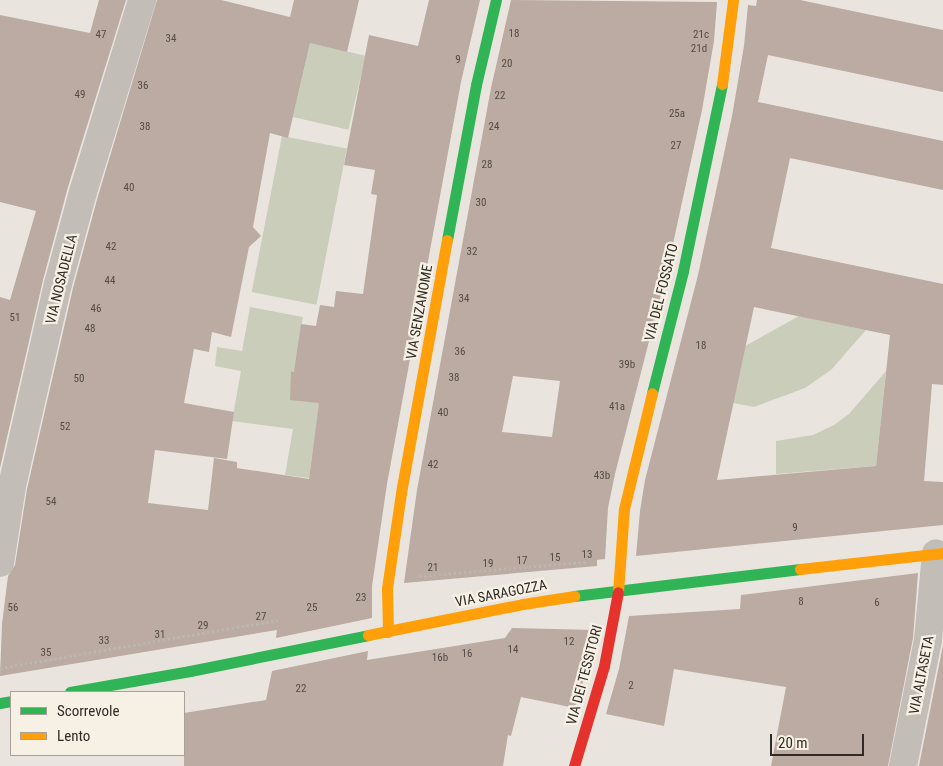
<!DOCTYPE html>
<html>
<head>
<meta charset="utf-8">
<style>
	body { margin:0 }
	#map { position:relative; width:943px; height:766px; overflow:hidden; background:#e9e5de; font-family:"Roboto Condensed",sans-serif }
	div>[style] { position:absolute }
	.green>* { inset:0; background:#c9cdba; transform-origin:0 0 }
	.building>* { inset:0; background:#bbaba2 }
	.path>* { height:3px; margin-top:-1.5px; transform-origin:0; background:repeating-linear-gradient(90deg,#bbb6b0 0 2.5px,transparent 0 5px) }
	.street>* { height:28px; margin:-14px; padding:0 14px; transform-origin:14px; border-radius:14px; background:#c2bdb7 }
	.fast>* { height:11px; margin:-5.5px; padding:0 5.5px; transform-origin:5.5px; border-radius:5.5px; background:#30b455 }
	.slow>* { height:11px; margin:-5.5px; padding:0 5.5px; transform-origin:5.5px; border-radius:5.5px; background:#ff9f0a }
	.jam>* { height:11px; margin:-5.5px; padding:0 5.5px; transform-origin:5.5px; border-radius:5.5px; background:#e5322d }
	span { translate:-50% -50%; white-space:nowrap; text-align:center; line-height:1.15; -webkit-text-stroke:4.5px #f6f0e5; paint-order:stroke }
	.number-label { font-size:11px; color:#544b46 }
	.number-label span { -webkit-text-stroke-width:0 }
	.street-label { font-size:14px; color:#312b27 }
	.legend { position:absolute; left:10px; top:691px; width:175px; height:65px; box-sizing:border-box; background:#f6f0e5; border:1px solid #a7a199; margin:0; padding:6px 9px; list-style:none; font-size:15px; color:#312b27 }
	.legend li { display:flex; align-items:center; gap:10px; height:25px }
	.legend b { width:25px; border:1px solid #a7a199 }
	.scale { position:absolute; left:770px; top:734px; width:94px; height:22px; box-sizing:border-box; border:2px solid #312b27; border-top:0; padding-left:6px; font-size:15px; line-height:18px; white-space:nowrap; color:#312b27; -webkit-text-stroke:4px #f6f0e5; paint-order:stroke }
</style>
</head>
<body>
<div id="map">
	<div class="green">
		<div style="left:310px;top:43px;width:57px;height:76px;rotate:13deg"></div>
		<div style="left:282px;top:136px;width:66px;height:159px;rotate:11deg"></div>
		<div style="clip-path:polygon(250px 307px,303px 317px,299px 337px,304px 374px,291px 371px,321px 392px,309px 478px,285px 475px,293px 429px,232px 421px,241px 371px,215px 366px,217px 347px,242px 351px)"></div>
		<div style="clip-path:polygon(799px 316px,866px 330px,831px 370px,805px 388px,754px 407px,733px 403px,745px 346px)"></div>
		<div style="clip-path:polygon(886px 371px,876px 466px,776px 474px,776px 441px,813px 435px,834px 425px,849px 414px)"></div>
	</div>
	<div class="building">
		<div style="clip-path:polygon(99px 0,126px 0,68px 187px,43px 280px,0 468px,0 297px,10px 300px,36px 211px,0 202px,0 15px,90px 33px)"></div>
		<div style="clip-path:polygon(157px 0,221px 0,290px 17px,294px 0,359px 0,347px 52px,310px 43px,288px 138px,270px 133px,253px 227px,261px 236px,249px 247px,231px 337px,212px 332px,209px 352px,194px 349px,184px 403px,234px 412px,227px 459px,155px 450px,148px 503px,208px 510px,214px 458px,237px 462px,237px 468px,309px 479px,319px 403px,290px 400px,291px 371px,294px 372px,301px 324px,316px 326px,320px 305px,334px 307px,336px 291px,363px 294px,377px 195px,371px 194px,375px 170px,344px 165px,369px 35px,418px 46px,429px 0,480px 0,461px 82px,387px 484px,372px 586px,372px 618px,276px 638px,277px 630px,0 676px,2px 624px,8px 576px,15px 565px,27px 489px,73px 288px,98px 196px)"></div>
		<div style="clip-path:polygon(evenodd,511px 0,717px 2px,714px 41px,702px 110px,668px 267px,615px 474px,608px 508px,605px 559px,597px 560px,597px 566px,404px 583px,417px 490px,491px 88px,511px 0,513px 376px,560px 381px,552px 437px,502px 432px,513px 376px)"></div>
		<div style="clip-path:polygon(evenodd,757px 0,800px 0,943px 30px,943px 92px,768px 55px,758px 102px,943px 141px,943px 190px,790px 158px,771px 248px,943px 284px,943px 385px,932px 384px,924px 481px,943px 482px,943px 525px,636px 556px,640px 511px,645px 480px,698px 275px,732px 116px,744px 46px,748px 5px,756px 6px,757px 0,754px 307px,890px 335px,876px 466px,717px 480px,754px 307px)"></div>
		<div style="clip-path:polygon(918px 573px,913px 638px,888px 766px,771px 766px,786px 687px,674px 669px,664px 726px,606px 714px,619px 669px,629px 616px,740px 609px,741px 595px)"></div>
		<div style="clip-path:polygon(512px 628px,595px 630px,589px 662px,575px 708px,521px 697px,511px 736px,508px 735px,503px 766px,184px 766px,184px 713px,266px 700px,272px 671px,368px 651px,367px 660px,505px 638px)"></div>
		<div style="clip-path:polygon(943px 645px,943px 766px,919px 766px)"></div>
	</div>
	<div class="path">
		<div style="left:419px;top:576px;width:169px;rotate:-4.8deg"></div>
		<div style="left:0;top:668px;width:282px;rotate:-9.8deg"></div>
	</div>
	<div class="street">
		<div style="left:0;top:563px;width:78px;rotate:-81.1deg"></div>
		<div style="left:12px;top:486px;width:207px;rotate:-77.2deg"></div>
		<div style="left:58px;top:284px;width:95px;rotate:-74.8deg"></div>
		<div style="left:83px;top:192px;width:201px;rotate:-72.9deg"></div>
		<div style="left:903px;top:766px;width:128px;rotate:-78.8deg"></div>
		<div style="left:928px;top:640px;width:87px;rotate:-84.7deg"></div>
	</div>
	<div class="fast">
		<div style="left:447px;top:240px;width:158px;rotate:-79.4deg"></div>
		<div style="left:476px;top:85px;width:87px;rotate:-76.8deg"></div>
		<div style="left:652px;top:393px;width:126px;rotate:-75.7deg"></div>
		<div style="left:683px;top:271px;width:191px;rotate:-78.2deg"></div>
		<div style="left:574px;top:596px;width:228px;rotate:-6.8deg"></div>
		<div style="left:70px;top:692px;width:122px;rotate:-9.9deg"></div>
		<div style="left:190px;top:671px;width:182px;rotate:-11.4deg"></div>
		<div style="left:0;top:703px;width:11px;rotate:-10deg"></div>
	</div>
	<div class="slow">
		<div style="left:722px;top:84px;width:85px;rotate:-82.5deg"></div>
		<div style="left:800px;top:569px;width:144px;rotate:-6.4deg"></div>
		<div style="left:618px;top:592px;width:83px;rotate:-85.9deg"></div>
		<div style="left:624px;top:509px;width:119px;rotate:-76.4deg"></div>
		<div style="left:388px;top:632px;width:44px;rotate:-91.3deg"></div>
		<div style="left:387px;top:588px;width:102px;rotate:-81.6deg"></div>
		<div style="left:402px;top:487px;width:251px;rotate:-79.7deg"></div>
		<div style="left:368px;top:635px;width:158px;rotate:-11.3deg"></div>
		<div style="left:523px;top:604px;width:52px;rotate:-8.9deg"></div>
	</div>
	<div class="jam">
		<div style="left:574px;top:766px;width:104px;rotate:-73.3deg"></div>
		<div style="left:604px;top:666px;width:75px;rotate:-79.3deg"></div>
	</div>
	<div class="number-label">
		<span style="left:514px;top:34px">18</span>
		<span style="left:101px;top:35px">47</span>
		<span style="left:701px;top:35px">21c</span>
		<span style="left:171px;top:39px">34</span>
		<span style="left:699px;top:49px">21d</span>
		<span style="left:458px;top:60px">9</span>
		<span style="left:507px;top:64px">20</span>
		<span style="left:143px;top:86px">36</span>
		<span style="left:80px;top:95px">49</span>
		<span style="left:500px;top:96px">22</span>
		<span style="left:677px;top:114px">25a</span>
		<span style="left:145px;top:127px">38</span>
		<span style="left:494px;top:127px">24</span>
		<span style="left:676px;top:146px">27</span>
		<span style="left:487px;top:165px">28</span>
		<span style="left:129px;top:188px">40</span>
		<span style="left:481px;top:203px">30</span>
		<span style="left:111px;top:247px">42</span>
		<span style="left:472px;top:252px">32</span>
		<span style="left:110px;top:281px">44</span>
		<span style="left:464px;top:299px">34</span>
		<span style="left:96px;top:309px">46</span>
		<span style="left:15px;top:318px">51</span>
		<span style="left:90px;top:329px">48</span>
		<span style="left:701px;top:346px">18</span>
		<span style="left:460px;top:352px">36</span>
		<span style="left:627px;top:365px">39b</span>
		<span style="left:454px;top:378px">38</span>
		<span style="left:79px;top:379px">50</span>
		<span style="left:617px;top:407px">41a</span>
		<span style="left:443px;top:413px">40</span>
		<span style="left:65px;top:427px">52</span>
		<span style="left:433px;top:465px">42</span>
		<span style="left:602px;top:476px">43b</span>
		<span style="left:51px;top:502px">54</span>
		<span style="left:795px;top:528px">9</span>
		<span style="left:587px;top:555px">13</span>
		<span style="left:555px;top:558px">15</span>
		<span style="left:522px;top:561px">17</span>
		<span style="left:488px;top:564px">19</span>
		<span style="left:433px;top:568px">21</span>
		<span style="left:361px;top:598px">23</span>
		<span style="left:801px;top:602px">8</span>
		<span style="left:877px;top:603px">6</span>
		<span style="left:13px;top:608px">56</span>
		<span style="left:312px;top:608px">25</span>
		<span style="left:261px;top:617px">27</span>
		<span style="left:203px;top:626px">29</span>
		<span style="left:160px;top:635px">31</span>
		<span style="left:104px;top:641px">33</span>
		<span style="left:569px;top:642px">12</span>
		<span style="left:513px;top:650px">14</span>
		<span style="left:46px;top:653px">35</span>
		<span style="left:467px;top:654px">16</span>
		<span style="left:440px;top:658px">16b</span>
		<span style="left:631px;top:686px">2</span>
		<span style="left:301px;top:689px">22</span>
	</div>
	<div class="street-label">
		<span style="left:61px;top:279px;rotate:-76deg">VIA NOSADELLA</span>
		<span style="left:661px;top:292px;rotate:-76deg">VIA DEL FOSSATO</span>
		<span style="left:419px;top:312px;rotate:-80deg">VIA SENZANOME</span>
		<span style="left:501px;top:593px;rotate:-11deg">VIA SARAGOZZA</span>
		<span style="left:584px;top:675px;rotate:-75deg">VIA DEI TESSITORI</span>
		<span style="left:921px;top:675px;rotate:-79deg">VIA ALTASETA</span>
	</div>
	<ul class="legend">
	<li><b style="height:6px;background:#30b455"></b>Scorrevole</li>
	<li><b style="height:6px;background:#ff9f0a"></b>Lento</li>
	</ul>
	<div class="scale">20 m</div>
</div>
</body>
</html>
